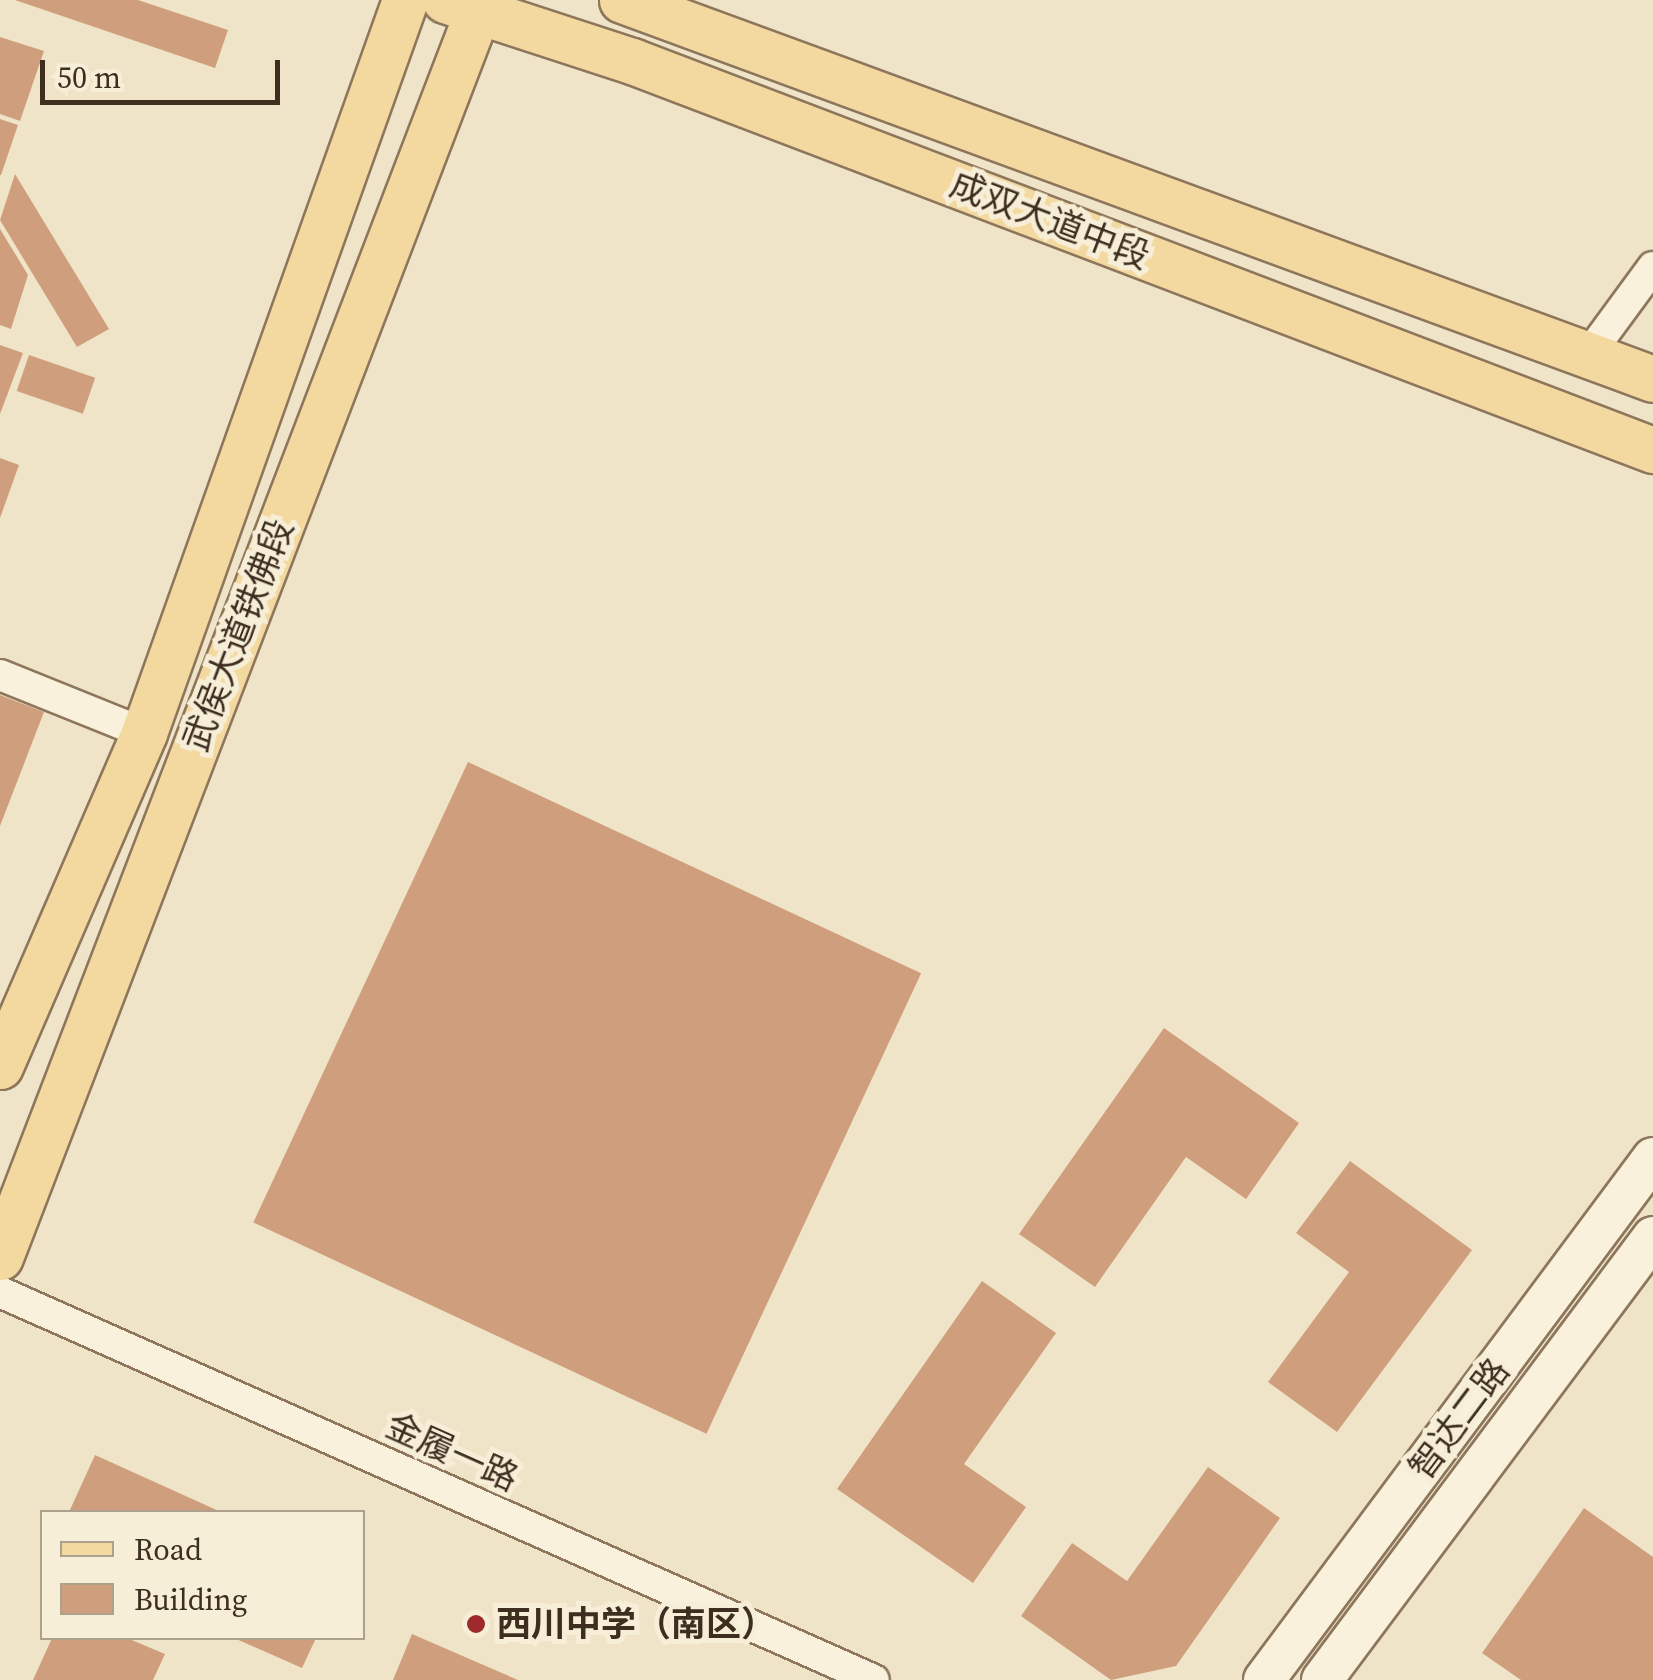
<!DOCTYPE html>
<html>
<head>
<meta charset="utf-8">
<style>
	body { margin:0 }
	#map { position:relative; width:1653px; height:1680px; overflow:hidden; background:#f0e4c8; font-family:"Source Serif 4","Noto Sans SC",serif }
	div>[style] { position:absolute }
	.building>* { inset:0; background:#cf9f7d; transform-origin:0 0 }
	.roads { filter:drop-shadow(2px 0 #8d765c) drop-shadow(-2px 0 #8d765c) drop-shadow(0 2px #8d765c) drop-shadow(0 -2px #8d765c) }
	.street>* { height:30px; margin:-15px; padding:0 15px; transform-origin:15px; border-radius:15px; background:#faf1dc }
	.secondary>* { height:40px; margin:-20px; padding:0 20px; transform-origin:20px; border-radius:20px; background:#faf1dc }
	.primary>* { height:45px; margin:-22.5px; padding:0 22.5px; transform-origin:22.5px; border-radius:22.5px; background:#f3d9a0 }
	.dots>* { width:28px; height:28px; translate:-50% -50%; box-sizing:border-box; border:5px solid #f7eed8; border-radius:50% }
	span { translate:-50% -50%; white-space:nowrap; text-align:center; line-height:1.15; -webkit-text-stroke:10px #f7eed8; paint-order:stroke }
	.street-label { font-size:35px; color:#3d2e20 }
	.poi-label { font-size:35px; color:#3d2e20; font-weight:700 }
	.left { translate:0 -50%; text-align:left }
	.legend { position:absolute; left:40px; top:1510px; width:325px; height:130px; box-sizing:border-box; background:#f7eed8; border:2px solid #ada18e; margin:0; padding:12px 18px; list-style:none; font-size:30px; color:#3d2e20 }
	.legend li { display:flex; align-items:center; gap:20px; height:50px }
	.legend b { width:50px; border:2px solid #ada18e }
	.scale { position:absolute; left:40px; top:60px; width:240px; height:45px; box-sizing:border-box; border:5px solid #3d2e20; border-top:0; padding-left:12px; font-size:30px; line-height:35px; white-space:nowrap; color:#3d2e20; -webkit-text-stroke:8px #f7eed8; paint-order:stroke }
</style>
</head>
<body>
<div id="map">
	<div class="building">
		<div style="clip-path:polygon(15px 0,138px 0,228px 30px,215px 68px)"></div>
		<div style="clip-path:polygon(0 37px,44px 51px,20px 121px,0 114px)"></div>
		<div style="clip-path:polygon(0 119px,18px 125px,1px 175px,0 175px)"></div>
		<div style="clip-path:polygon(15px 174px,109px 329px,77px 347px,0 220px)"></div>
		<div style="clip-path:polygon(0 229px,28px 275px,11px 329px,0 325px)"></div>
		<div style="clip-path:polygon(0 345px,23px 353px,0 414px)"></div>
		<div style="left:29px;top:355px;width:70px;height:38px;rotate:19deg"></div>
		<div style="clip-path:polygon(0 458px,19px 465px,0 518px)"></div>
		<div style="clip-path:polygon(0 695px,44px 712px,0 826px)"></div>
		<div style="left:468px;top:762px;width:500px;height:508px;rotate:25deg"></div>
		<div style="clip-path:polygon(1164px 1028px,1299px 1123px,1246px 1199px,1186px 1157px,1095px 1287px,1019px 1234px)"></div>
		<div style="clip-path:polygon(1350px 1161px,1472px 1250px,1337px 1432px,1268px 1382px,1349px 1272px,1296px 1233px)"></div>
		<div style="clip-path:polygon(982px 1281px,1056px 1333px,964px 1464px,1026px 1507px,973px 1583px,837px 1489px)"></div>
		<div style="clip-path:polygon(95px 1455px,221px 1512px,69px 1512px)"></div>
		<div style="clip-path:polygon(1208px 1467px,1280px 1518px,1176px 1666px,1111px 1680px,1021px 1616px,1072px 1543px,1127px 1581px)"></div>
		<div style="clip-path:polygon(1584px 1508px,1653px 1557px,1653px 1680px,1521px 1680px,1482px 1653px)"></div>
		<div style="clip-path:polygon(412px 1634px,518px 1680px,393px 1680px)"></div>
		<div style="clip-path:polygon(52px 1638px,127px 1638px,165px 1654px,153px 1680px,33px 1680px)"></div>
		<div style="clip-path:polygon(234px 1638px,316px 1638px,302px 1668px)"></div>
	</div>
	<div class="roads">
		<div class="street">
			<div style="left:1589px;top:354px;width:108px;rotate:-53.7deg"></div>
			<div style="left:0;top:675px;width:155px;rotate:21.9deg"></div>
			<div style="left:0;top:1292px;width:956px;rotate:23.94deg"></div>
		</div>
		<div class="secondary">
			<div style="left:1264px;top:1680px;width:651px;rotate:-53.31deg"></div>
			<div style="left:1322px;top:1680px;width:553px;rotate:-53.23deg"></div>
		</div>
		<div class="primary">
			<div style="left:445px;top:0;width:197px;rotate:18.1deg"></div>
			<div style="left:632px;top:61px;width:1093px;rotate:20.86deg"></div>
			<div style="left:622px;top:0;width:1098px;rotate:20.18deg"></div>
			<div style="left:0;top:1066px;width:363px;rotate:-66.6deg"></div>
			<div style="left:144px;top:733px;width:778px;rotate:-70.4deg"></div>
			<div style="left:0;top:1257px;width:1346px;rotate:-69.02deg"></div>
		</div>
	</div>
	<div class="dots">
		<div style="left:476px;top:1624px;background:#9e2a2b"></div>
	</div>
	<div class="street-label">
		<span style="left:1050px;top:220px;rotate:21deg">成双大道中段</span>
		<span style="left:238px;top:635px;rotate:-69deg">武侯大道铁佛段</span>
		<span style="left:1459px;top:1419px;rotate:-53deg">智达二路</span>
		<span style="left:452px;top:1452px;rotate:24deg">金履一路</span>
	</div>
	<div class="poi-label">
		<span class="left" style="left:496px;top:1624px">西川中学（南区）</span>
	</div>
	<ul class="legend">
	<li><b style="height:12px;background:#f3d9a0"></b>Road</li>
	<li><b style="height:28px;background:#cf9f7d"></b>Building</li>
	</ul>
	<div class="scale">50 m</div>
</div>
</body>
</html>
